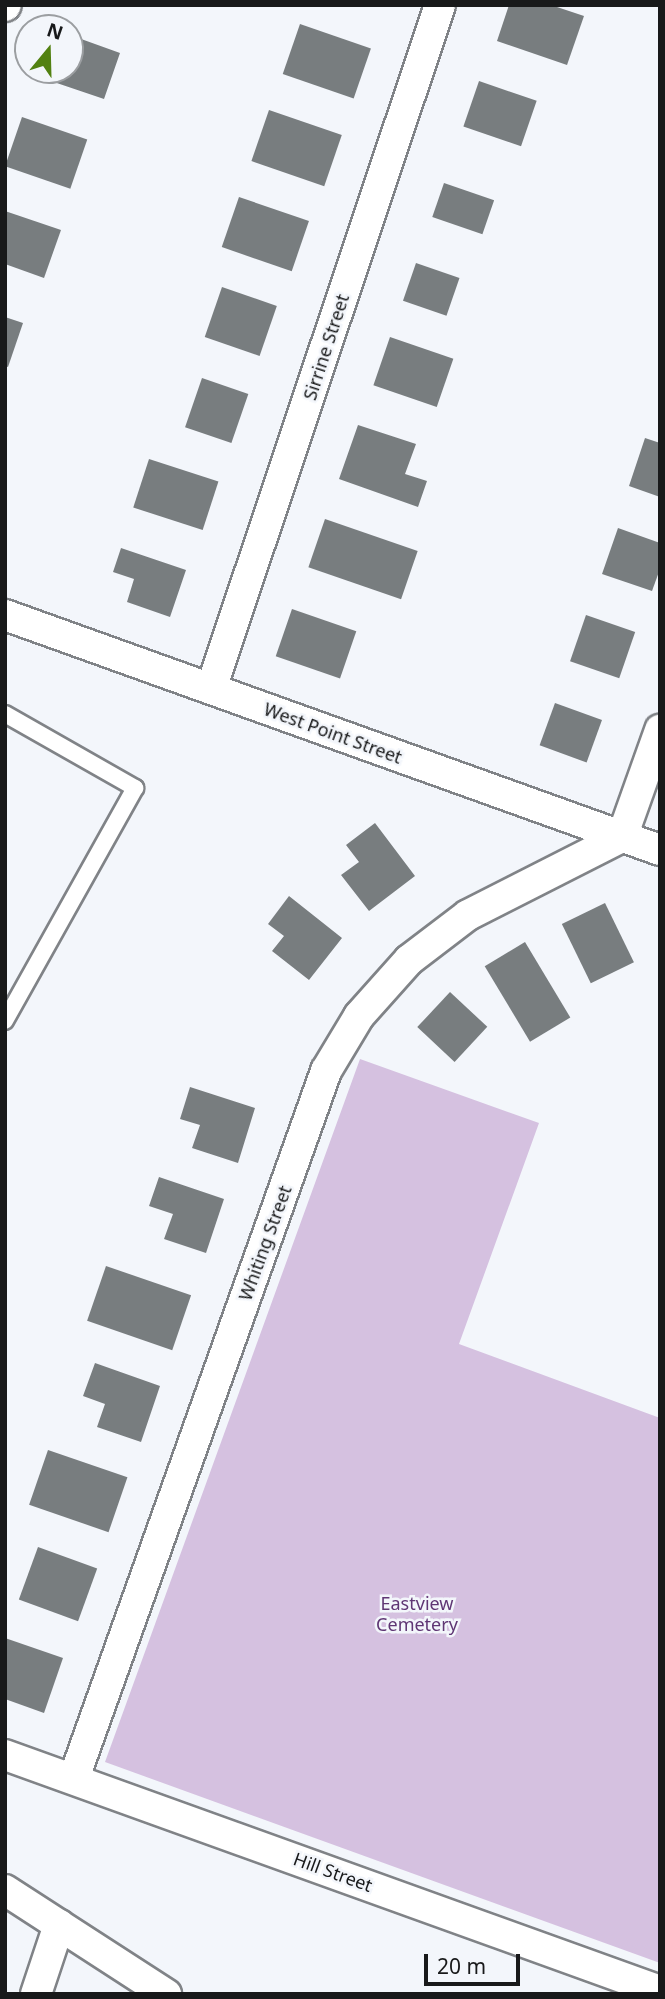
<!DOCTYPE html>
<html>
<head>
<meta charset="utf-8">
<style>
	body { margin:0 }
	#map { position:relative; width:665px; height:1999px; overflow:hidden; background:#f3f6fb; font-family:"Noto Sans",sans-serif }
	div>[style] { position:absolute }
	.green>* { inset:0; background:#d5c1e0 }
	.building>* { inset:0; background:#787d7f; transform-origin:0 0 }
	.roads { filter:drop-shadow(2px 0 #808387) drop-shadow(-2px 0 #808387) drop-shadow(0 2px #808387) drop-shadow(0 -2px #808387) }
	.lane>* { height:16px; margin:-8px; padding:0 8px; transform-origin:8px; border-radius:8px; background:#fff }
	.street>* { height:30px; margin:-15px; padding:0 15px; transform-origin:15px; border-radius:15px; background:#fff }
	span { translate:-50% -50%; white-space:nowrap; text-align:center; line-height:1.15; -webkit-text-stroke:5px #f3f6fb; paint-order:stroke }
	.street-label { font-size:18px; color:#18191a }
	.park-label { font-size:18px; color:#5f3674 }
	.frame { position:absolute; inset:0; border:7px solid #18191a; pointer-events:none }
	.north { position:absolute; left:14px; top:14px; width:70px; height:70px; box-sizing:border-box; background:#f3f6fb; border:2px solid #9b9ea1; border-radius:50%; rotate:19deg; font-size:19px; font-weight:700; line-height:28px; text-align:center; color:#18191a }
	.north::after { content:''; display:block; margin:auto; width:24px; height:32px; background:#528111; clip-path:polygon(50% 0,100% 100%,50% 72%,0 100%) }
	.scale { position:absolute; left:424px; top:1954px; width:96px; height:32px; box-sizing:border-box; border:4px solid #18191a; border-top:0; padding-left:9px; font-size:21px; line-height:24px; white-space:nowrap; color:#18191a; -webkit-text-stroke:5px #f3f6fb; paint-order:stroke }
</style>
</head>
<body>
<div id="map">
	<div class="green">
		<div style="clip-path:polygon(360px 1059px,539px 1123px,459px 1344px,660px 1418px,660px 1963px,105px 1762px)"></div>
	</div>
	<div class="building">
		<div style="clip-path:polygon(509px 5px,551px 5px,584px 16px,567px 65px,497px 41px)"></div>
		<div style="left:300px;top:24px;width:75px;height:53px;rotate:19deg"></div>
		<div style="clip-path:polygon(70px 35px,120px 53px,104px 99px,39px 77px,41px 70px,70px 70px)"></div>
		<div style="left:479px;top:81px;width:61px;height:48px;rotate:19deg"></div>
		<div style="left:269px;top:110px;width:77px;height:54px;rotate:19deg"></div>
		<div style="left:22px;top:117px;width:69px;height:52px;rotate:19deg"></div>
		<div style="left:444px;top:183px;width:53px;height:36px;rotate:19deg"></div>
		<div style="left:239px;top:197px;width:74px;height:53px;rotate:19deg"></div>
		<div style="clip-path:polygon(5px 211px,61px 230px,44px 278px,5px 264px)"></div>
		<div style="left:416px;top:263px;width:46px;height:40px;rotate:19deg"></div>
		<div style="left:222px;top:287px;width:58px;height:53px;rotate:19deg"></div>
		<div style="clip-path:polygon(5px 317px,23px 323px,8px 367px,5px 366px)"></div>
		<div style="left:390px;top:337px;width:67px;height:51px;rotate:19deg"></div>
		<div style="left:202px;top:378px;width:49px;height:52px;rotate:19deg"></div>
		<div style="clip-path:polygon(358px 425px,416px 444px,405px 474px,427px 481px,418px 507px,339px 479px)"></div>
		<div style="clip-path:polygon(645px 438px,660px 443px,660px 497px,629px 486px)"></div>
		<div style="left:149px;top:459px;width:73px;height:51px;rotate:18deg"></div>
		<div style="left:325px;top:519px;width:98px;height:51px;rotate:19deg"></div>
		<div style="clip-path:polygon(618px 528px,660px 543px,660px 569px,652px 591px,602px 574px)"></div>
		<div style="clip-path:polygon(121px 548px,186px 570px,170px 617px,127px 602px,134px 579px,113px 572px)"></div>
		<div style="left:292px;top:609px;width:68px;height:50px;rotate:19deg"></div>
		<div style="left:586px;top:615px;width:52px;height:49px;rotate:19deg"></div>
		<div style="left:555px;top:703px;width:50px;height:45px;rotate:20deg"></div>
		<div style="clip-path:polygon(375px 823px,415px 876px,369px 911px,341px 875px,359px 862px,346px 845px)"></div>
		<div style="clip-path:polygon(289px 896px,342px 938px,309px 980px,272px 951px,284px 936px,268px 924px)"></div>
		<div style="left:605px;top:903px;width:66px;height:48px;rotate:64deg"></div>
		<div style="left:525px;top:942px;width:88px;height:47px;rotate:59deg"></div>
		<div style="left:450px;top:992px;width:51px;height:48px;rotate:43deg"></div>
		<div style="clip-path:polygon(190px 1087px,255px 1108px,238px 1163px,192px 1148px,200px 1125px,180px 1119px)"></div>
		<div style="clip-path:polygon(159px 1177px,224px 1199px,206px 1253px,164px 1239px,173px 1214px,149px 1206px)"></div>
		<div style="left:106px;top:1266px;width:90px;height:58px;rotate:19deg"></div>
		<div style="clip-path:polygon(95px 1363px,160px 1386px,141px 1442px,97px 1427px,105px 1404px,83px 1396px)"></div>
		<div style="left:48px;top:1450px;width:84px;height:58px;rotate:19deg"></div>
		<div style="left:38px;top:1547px;width:63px;height:56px;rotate:20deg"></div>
		<div style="clip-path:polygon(5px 1638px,63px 1658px,44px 1713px,5px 1699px)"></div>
	</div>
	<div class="roads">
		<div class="lane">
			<div style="left:5px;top:714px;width:150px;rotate:29.6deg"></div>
			<div style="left:135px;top:788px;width:267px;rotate:119.2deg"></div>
		</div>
		<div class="street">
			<div style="left:5px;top:6px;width:1px;rotate:-45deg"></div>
			<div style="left:5px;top:615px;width:696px;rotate:19.74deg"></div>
			<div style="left:211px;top:689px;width:721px;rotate:-71.49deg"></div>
			<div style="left:5px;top:1755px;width:696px;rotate:19.81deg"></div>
			<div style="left:74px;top:1778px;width:751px;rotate:-70.38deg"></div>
			<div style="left:326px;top:1071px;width:64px;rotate:-59deg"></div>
			<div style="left:359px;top:1016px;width:75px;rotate:-48.2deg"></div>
			<div style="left:409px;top:960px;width:74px;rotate:-37.3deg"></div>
			<div style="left:468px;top:915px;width:173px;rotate:-26.9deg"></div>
			<div style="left:622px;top:837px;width:114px;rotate:-70.4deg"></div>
			<div style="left:5px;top:1890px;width:192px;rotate:32.9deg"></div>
			<div style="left:36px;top:1994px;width:73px;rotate:-71.6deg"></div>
		</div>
	</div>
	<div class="street-label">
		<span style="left:326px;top:347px;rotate:-72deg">Sirrine Street</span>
		<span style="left:333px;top:733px;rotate:20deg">West Point Street</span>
		<span style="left:265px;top:1243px;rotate:-70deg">Whiting Street</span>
		<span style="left:333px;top:1872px;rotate:20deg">Hill Street</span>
	</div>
	<div class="park-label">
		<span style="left:417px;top:1614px">Eastview<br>Cemetery</span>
	</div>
	<div class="frame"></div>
	<div class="north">N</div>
	<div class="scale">20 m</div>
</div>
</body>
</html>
